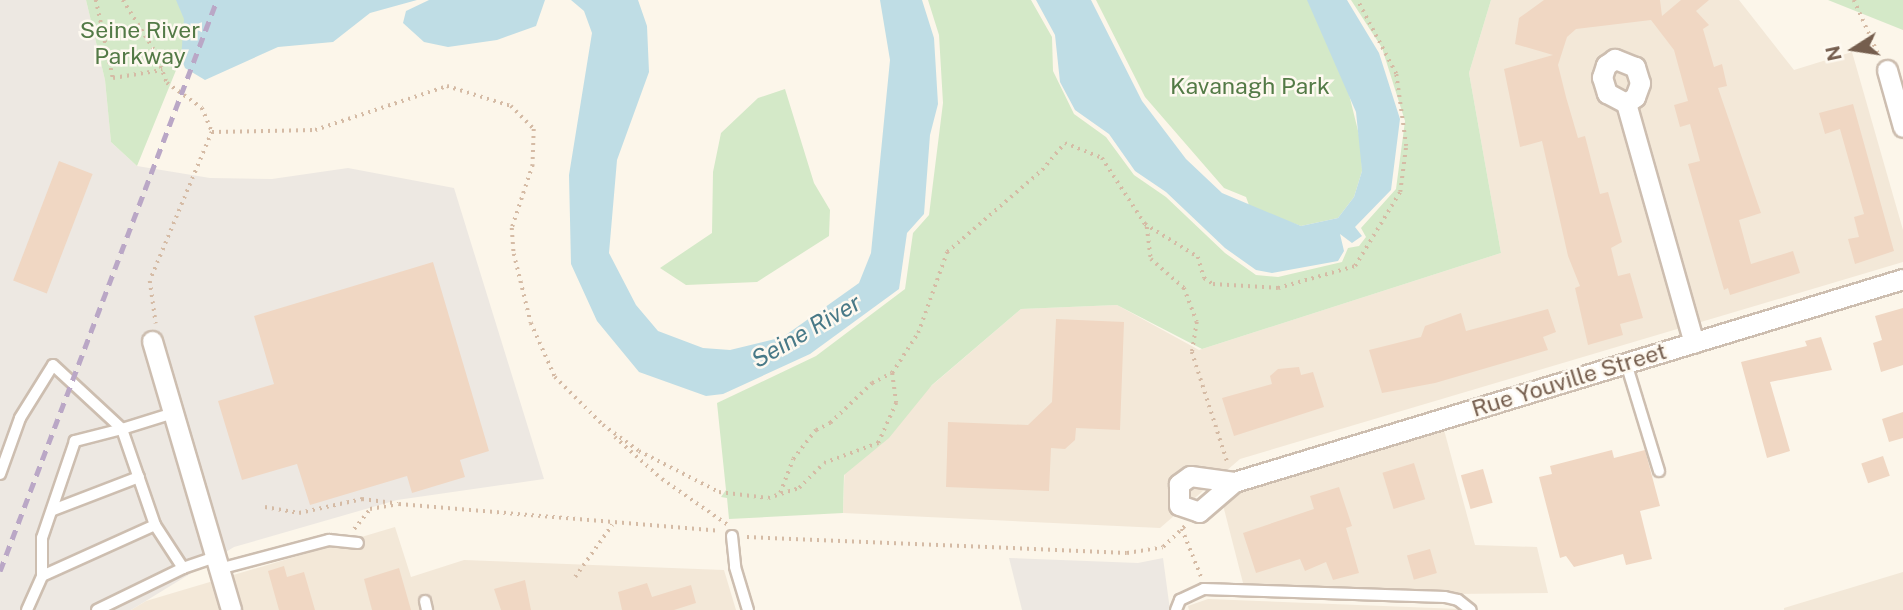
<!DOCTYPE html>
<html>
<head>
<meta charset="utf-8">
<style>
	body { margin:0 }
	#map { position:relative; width:1903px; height:610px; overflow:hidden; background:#fcf6ea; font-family:"Public Sans",sans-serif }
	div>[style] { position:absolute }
	.residential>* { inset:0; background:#f3e8d8 }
	.industrial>* { inset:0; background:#ede8e2 }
	.green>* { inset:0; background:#d4e9c8 }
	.water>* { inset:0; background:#bfdde5 }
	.building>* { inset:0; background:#f0d7c3; transform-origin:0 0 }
	.path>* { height:3.5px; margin-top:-1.75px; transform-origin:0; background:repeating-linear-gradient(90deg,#d5bba5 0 2px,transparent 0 7px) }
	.roads { filter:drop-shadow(2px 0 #cdbeb0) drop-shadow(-2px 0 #cdbeb0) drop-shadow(0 2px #cdbeb0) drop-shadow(0 -2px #cdbeb0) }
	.lane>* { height:10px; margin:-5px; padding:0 5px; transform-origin:5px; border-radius:5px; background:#fff }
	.street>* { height:19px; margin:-9.5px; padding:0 9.5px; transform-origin:9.5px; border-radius:9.5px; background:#fff }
	.rail>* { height:5px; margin-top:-2.5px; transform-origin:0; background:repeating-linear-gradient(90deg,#baa7c6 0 10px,transparent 0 17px) }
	span { translate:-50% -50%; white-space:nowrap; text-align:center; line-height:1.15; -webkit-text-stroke:5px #fef9f0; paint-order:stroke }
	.park-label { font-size:23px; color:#537a46 }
	.street-label { font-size:23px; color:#755e4e }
	.water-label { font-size:24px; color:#487987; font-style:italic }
	.north { position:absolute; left:1819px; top:14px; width:70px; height:70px; -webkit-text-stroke:5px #fef9f0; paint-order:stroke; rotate:258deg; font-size:19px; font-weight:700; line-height:28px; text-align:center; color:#755e4e }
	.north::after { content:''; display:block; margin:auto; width:24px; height:32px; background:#755e4e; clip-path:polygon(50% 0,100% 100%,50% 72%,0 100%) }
</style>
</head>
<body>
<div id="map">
	<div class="residential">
		<div style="clip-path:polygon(1491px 0,1739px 0,1794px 70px,1852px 52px,1903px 230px,1903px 262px,1240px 459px,1160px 528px,843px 513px,845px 460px,1021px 309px,1117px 305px,1199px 350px,1501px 253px,1469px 73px)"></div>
		<div style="clip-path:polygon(1443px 426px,1475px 545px,1537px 547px,1548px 593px,1454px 594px,1243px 583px,1223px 505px,1236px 489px)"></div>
		<div style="clip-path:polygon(395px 527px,411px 577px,464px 560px,724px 570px,736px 610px,131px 610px,146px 601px)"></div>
		<div style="clip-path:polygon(1903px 572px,1903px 610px,1784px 610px,1784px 608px)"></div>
		<div style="clip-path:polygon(1208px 599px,1459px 609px,1460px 610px,1189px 610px,1188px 606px)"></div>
	</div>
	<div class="industrial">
		<div style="clip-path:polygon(0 0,86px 0,105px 80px,111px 142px,137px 166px,210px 178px,272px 179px,348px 168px,454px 188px,544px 479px,397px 500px,234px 547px,131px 610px,0 610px)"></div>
		<div style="clip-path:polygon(1009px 558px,1138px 563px,1163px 558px,1170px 610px,1022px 610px)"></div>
	</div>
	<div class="green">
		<div style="clip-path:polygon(86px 0,195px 0,181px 58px,137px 166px,111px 142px,105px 80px)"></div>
		<div style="clip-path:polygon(928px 0,1031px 0,1052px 37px,1053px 71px,1074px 114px,1106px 137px,1134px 175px,1166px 197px,1225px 253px,1256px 275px,1278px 277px,1342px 262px,1348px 248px,1359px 246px,1366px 237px,1361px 228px,1396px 189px,1405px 121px,1382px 48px,1351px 0,1491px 0,1469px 73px,1501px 253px,1202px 349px,1117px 305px,1021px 309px,932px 385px,889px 438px,844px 475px,843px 513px,729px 519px,727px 498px,721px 497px,726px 490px,717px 403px,816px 356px,905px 289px,913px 233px,929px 215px,943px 103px,939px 35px)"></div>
		<div style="clip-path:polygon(1096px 0,1309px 0,1346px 82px,1361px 143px,1362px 171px,1354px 197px,1338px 218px,1301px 226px,1250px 208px,1246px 197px,1224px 188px,1145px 97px)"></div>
		<div style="clip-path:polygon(1828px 0,1903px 0,1903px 30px)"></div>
		<div style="clip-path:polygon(785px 89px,814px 183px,830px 210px,829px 236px,757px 282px,686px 285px,660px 268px,712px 233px,713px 172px,721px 133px,758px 98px)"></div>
	</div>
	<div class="water">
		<div style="clip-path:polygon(176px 0,417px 0,370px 13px,333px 42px,278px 47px,205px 80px,185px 68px,181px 58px,184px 19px)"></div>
		<div style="clip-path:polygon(429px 0,545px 0,536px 26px,497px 40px,448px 47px,424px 42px,403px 23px,406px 11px)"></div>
		<div style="clip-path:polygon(571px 0,638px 0,647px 26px,649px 72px,617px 160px,609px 253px,636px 305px,658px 331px,703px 348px,730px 350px,783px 337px,859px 283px,871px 253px,890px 60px,880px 0,922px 0,934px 38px,938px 104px,930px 135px,924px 214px,907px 233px,899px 289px,810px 354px,723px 394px,706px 396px,639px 372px,597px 321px,571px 264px,569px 175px,592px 33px,584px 11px)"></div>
		<div style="clip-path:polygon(1036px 0,1091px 0,1142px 101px,1186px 159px,1222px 193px,1301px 226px,1338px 218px,1354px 197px,1362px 171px,1356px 112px,1307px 0,1347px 0,1379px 53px,1400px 119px,1391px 190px,1355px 227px,1362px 236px,1352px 243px,1340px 234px,1344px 251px,1338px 261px,1272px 273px,1256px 270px,1225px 248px,1166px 192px,1135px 171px,1109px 134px,1075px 110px,1060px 82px,1055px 35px)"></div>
	</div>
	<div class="building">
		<div style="clip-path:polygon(1544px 0,1660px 0,1662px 16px,1681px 0,1709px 0,1696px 11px,1709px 25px,1703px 29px,1714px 67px,1722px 64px,1727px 86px,1718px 88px,1761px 213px,1739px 220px,1751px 264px,1793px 251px,1800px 273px,1730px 295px,1728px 288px,1724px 290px,1688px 164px,1700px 161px,1690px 124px,1680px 127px,1674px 105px,1688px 101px,1674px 50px,1651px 20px,1576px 29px,1567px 37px,1558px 65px,1566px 97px,1578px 138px,1585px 136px,1600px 194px,1608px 192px,1622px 242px,1611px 248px,1618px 276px,1630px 273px,1643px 318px,1620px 324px,1623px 335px,1588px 345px,1575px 288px,1580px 286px,1568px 256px,1542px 141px,1520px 147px,1504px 69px,1553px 55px,1515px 44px,1519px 18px)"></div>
		<div style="clip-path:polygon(1853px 104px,1894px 251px,1855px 264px,1848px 239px,1859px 237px,1854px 217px,1864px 214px,1840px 129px,1825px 134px,1819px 113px)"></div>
		<div style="left:59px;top:161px;width:36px;height:128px;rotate:21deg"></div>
		<div style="clip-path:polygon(433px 262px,489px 451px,460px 460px,465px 477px,412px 493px,407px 476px,310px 505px,297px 464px,242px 480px,218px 401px,274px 384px,254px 316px)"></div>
		<div style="clip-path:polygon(1903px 308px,1903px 365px,1881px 372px,1873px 343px,1882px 340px,1875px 316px)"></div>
		<div style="clip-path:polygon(1548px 309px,1556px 332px,1543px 337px,1548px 350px,1435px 383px,1382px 393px,1369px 350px,1421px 337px,1425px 326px,1461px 313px,1466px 331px)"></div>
		<div style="clip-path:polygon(1056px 319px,1124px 322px,1120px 430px,1076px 428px,1075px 440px,1065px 449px,1051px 448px,1049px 491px,946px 487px,948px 422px,1028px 425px,1052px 402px)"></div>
		<div style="clip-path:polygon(1821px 337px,1832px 370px,1770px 382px,1790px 451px,1767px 458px,1741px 362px,1807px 346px,1805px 341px)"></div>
		<div style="clip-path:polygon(1299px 367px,1301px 375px,1313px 372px,1324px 407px,1234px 436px,1222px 398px,1272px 384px,1270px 376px,1278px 369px)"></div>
		<div style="clip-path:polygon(1903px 412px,1903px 438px,1889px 442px,1882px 419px)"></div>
		<div style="clip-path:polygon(1612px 450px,1614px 458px,1645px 450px,1660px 506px,1640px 511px,1652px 559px,1626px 565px,1623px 554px,1574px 567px,1566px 556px,1560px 558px,1539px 477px,1552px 474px,1550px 466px)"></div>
		<div style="left:1883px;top:456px;width:21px;height:23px;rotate:71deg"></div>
		<div style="left:1414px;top:463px;width:38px;height:33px;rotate:73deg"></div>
		<div style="left:1483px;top:469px;width:35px;height:23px;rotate:74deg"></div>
		<div style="clip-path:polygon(1339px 487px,1352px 526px,1346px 528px,1359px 573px,1333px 580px,1326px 562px,1305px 571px,1300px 559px,1256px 573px,1243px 533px,1314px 509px,1310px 496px)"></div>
		<div style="left:1430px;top:549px;width:25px;height:24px;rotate:74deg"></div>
		<div style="clip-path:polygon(284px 566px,287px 577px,304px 572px,315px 610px,279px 610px,268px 571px)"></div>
		<div style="clip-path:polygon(399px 568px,411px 610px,372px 610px,364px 579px)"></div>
		<div style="clip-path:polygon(525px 580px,531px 610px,501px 610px,494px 589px)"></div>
		<div style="clip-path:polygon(647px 583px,652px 597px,691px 585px,696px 603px,674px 610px,622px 610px,618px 592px)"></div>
	</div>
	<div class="path">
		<div style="left:96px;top:0;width:80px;rotate:77.7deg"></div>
		<div style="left:113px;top:78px;width:50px;rotate:-9.3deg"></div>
		<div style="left:123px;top:0;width:62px;rotate:58.1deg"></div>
		<div style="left:156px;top:53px;width:32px;rotate:70deg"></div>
		<div style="left:167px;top:83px;width:43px;rotate:35.5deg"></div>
		<div style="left:202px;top:108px;width:26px;rotate:67deg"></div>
		<div style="left:212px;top:132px;width:161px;rotate:112.6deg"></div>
		<div style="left:150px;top:281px;width:43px;rotate:82.1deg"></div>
		<div style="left:1854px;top:0;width:61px;rotate:65.9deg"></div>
		<div style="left:212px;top:132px;width:103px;rotate:-1.1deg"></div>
		<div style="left:315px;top:130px;width:139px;rotate:-18.4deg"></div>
		<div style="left:447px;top:86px;width:67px;rotate:17.4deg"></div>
		<div style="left:511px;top:106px;width:33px;rotate:45deg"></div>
		<div style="left:534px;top:129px;width:36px;rotate:92deg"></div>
		<div style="left:533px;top:165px;width:66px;rotate:108.4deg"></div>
		<div style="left:512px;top:228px;width:26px;rotate:86deg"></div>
		<div style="left:514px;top:254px;width:71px;rotate:76.2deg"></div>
		<div style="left:531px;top:323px;width:59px;rotate:66deg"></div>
		<div style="left:555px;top:377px;width:68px;rotate:45deg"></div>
		<div style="left:603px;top:425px;width:44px;rotate:35.8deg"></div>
		<div style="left:639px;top:451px;width:90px;rotate:27.1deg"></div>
		<div style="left:719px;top:492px;width:49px;rotate:7deg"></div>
		<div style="left:768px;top:498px;width:33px;rotate:-18deg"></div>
		<div style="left:799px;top:488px;width:35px;rotate:-45deg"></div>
		<div style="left:824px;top:463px;width:58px;rotate:-20.3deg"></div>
		<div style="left:878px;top:443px;width:44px;rotate:-65.8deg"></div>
		<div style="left:896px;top:403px;width:30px;rotate:-98deg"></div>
		<div style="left:892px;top:373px;width:48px;rotate:-57deg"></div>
		<div style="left:918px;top:333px;width:86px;rotate:-70.3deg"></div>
		<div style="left:947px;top:252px;width:125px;rotate:-40.8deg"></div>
		<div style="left:1042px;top:170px;width:35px;rotate:-50deg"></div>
		<div style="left:1065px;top:143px;width:40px;rotate:22deg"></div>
		<div style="left:1102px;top:158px;width:82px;rotate:56.9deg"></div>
		<div style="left:1147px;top:227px;width:32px;rotate:83deg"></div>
		<div style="left:1151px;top:259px;width:44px;rotate:41.3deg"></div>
		<div style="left:1184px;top:288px;width:36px;rotate:69deg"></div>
		<div style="left:1197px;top:322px;width:30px;rotate:99deg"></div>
		<div style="left:1192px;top:352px;width:118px;rotate:72.2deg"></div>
		<div style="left:1145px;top:224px;width:62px;rotate:31.9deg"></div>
		<div style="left:1198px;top:257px;width:22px;rotate:74deg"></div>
		<div style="left:1204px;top:278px;width:11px;rotate:34deg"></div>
		<div style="left:1213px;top:284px;width:65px;rotate:3.5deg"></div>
		<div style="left:1278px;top:288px;width:80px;rotate:-15.9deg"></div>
		<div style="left:1355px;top:266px;width:87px;rotate:-58.7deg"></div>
		<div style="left:1400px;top:192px;width:46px;rotate:-82.6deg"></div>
		<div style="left:1406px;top:146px;width:73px;rotate:-97.9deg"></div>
		<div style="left:1396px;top:74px;width:84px;rotate:-117.8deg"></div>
		<div style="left:615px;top:437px;width:63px;rotate:41.8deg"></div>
		<div style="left:662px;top:479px;width:80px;rotate:34.9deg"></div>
		<div style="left:780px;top:493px;width:36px;rotate:-69deg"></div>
		<div style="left:793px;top:459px;width:37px;rotate:-52deg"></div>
		<div style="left:816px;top:430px;width:16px;rotate:-27deg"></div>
		<div style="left:830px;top:423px;width:58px;rotate:-43.6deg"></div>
		<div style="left:872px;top:383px;width:22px;rotate:-27deg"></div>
		<div style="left:265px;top:507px;width:35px;rotate:10deg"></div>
		<div style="left:299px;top:513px;width:65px;rotate:-12.5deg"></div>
		<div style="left:362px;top:499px;width:32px;rotate:7deg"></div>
		<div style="left:354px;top:529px;width:26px;rotate:-51deg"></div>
		<div style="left:370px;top:509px;width:29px;rotate:-10deg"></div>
		<div style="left:399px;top:504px;width:321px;rotate:4.8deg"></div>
		<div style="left:1182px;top:529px;width:51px;rotate:68deg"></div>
		<div style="left:747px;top:537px;width:380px;rotate:2.4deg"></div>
		<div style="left:1127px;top:553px;width:36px;rotate:-9deg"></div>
		<div style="left:1163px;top:547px;width:30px;rotate:-44deg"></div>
		<div style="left:575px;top:577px;width:64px;rotate:-54.6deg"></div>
	</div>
	<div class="roads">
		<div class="lane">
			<div style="left:1626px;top:363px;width:113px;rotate:73deg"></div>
			<div style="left:122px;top:429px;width:49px;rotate:165.7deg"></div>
			<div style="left:75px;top:441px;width:102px;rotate:108.8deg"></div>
			<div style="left:42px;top:538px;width:38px;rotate:90deg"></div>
			<div style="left:42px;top:576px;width:124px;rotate:-24.3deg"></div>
			<div style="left:155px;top:525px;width:102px;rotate:-109deg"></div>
			<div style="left:122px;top:429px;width:53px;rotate:-17.4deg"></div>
			<div style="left:0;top:474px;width:59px;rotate:-70.3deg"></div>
			<div style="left:20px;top:418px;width:62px;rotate:-58.1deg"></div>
			<div style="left:53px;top:365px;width:94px;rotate:42.8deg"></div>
			<div style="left:53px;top:510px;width:92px;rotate:-21deg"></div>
			<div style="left:732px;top:536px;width:31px;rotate:84deg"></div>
			<div style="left:735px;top:567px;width:45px;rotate:73.2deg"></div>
			<div style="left:183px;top:568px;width:34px;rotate:-19deg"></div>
			<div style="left:219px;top:569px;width:114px;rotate:-14.8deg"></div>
			<div style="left:329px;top:540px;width:29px;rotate:6deg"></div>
			<div style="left:425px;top:601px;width:9px;rotate:77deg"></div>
			<div style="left:27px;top:610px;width:37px;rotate:-66deg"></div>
			<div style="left:97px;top:610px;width:96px;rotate:-26deg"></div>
			<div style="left:183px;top:568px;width:51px;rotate:-123.1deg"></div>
			<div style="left:1176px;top:610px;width:11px;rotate:-68deg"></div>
			<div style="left:1180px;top:600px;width:26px;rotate:-25deg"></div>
			<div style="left:1204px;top:589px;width:241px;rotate:1.9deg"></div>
			<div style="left:1445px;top:597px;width:13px;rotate:13deg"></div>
			<div style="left:1458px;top:600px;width:16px;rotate:38deg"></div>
		</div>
		<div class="street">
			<div style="left:1887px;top:70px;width:59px;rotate:74.3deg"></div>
			<div style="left:1626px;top:103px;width:11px;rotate:-34deg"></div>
			<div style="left:1635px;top:97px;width:15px;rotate:-70deg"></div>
			<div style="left:1640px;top:83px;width:17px;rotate:-107deg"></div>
			<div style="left:1635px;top:67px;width:22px;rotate:-158deg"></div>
			<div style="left:1615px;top:59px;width:11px;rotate:146deg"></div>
			<div style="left:1606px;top:65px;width:13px;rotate:108deg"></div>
			<div style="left:1602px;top:77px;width:17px;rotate:73deg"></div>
			<div style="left:1607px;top:93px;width:21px;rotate:28deg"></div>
			<div style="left:1626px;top:103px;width:249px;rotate:74.2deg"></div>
			<div style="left:152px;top:341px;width:280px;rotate:73.6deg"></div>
			<div style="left:1234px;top:482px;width:44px;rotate:-172.2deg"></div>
			<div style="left:1190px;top:476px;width:14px;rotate:144deg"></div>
			<div style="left:1179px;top:484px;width:21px;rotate:90deg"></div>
			<div style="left:1179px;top:505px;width:21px;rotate:19deg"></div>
			<div style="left:1199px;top:512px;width:46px;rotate:-40.6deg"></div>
			<div style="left:1234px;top:482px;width:699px;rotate:-16.88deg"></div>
		</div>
	</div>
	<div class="rail">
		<div style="left:0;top:571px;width:611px;rotate:-69.19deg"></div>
	</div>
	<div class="park-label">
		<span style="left:140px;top:43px">Seine River<br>Parkway</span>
		<span style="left:1250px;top:86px">Kavanagh Park</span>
	</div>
	<div class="street-label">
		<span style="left:1569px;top:380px;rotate:-17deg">Rue Youville Street</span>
	</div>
	<div class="water-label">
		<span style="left:806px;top:331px;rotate:-30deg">Seine River</span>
	</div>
	<div class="north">N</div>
</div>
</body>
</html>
